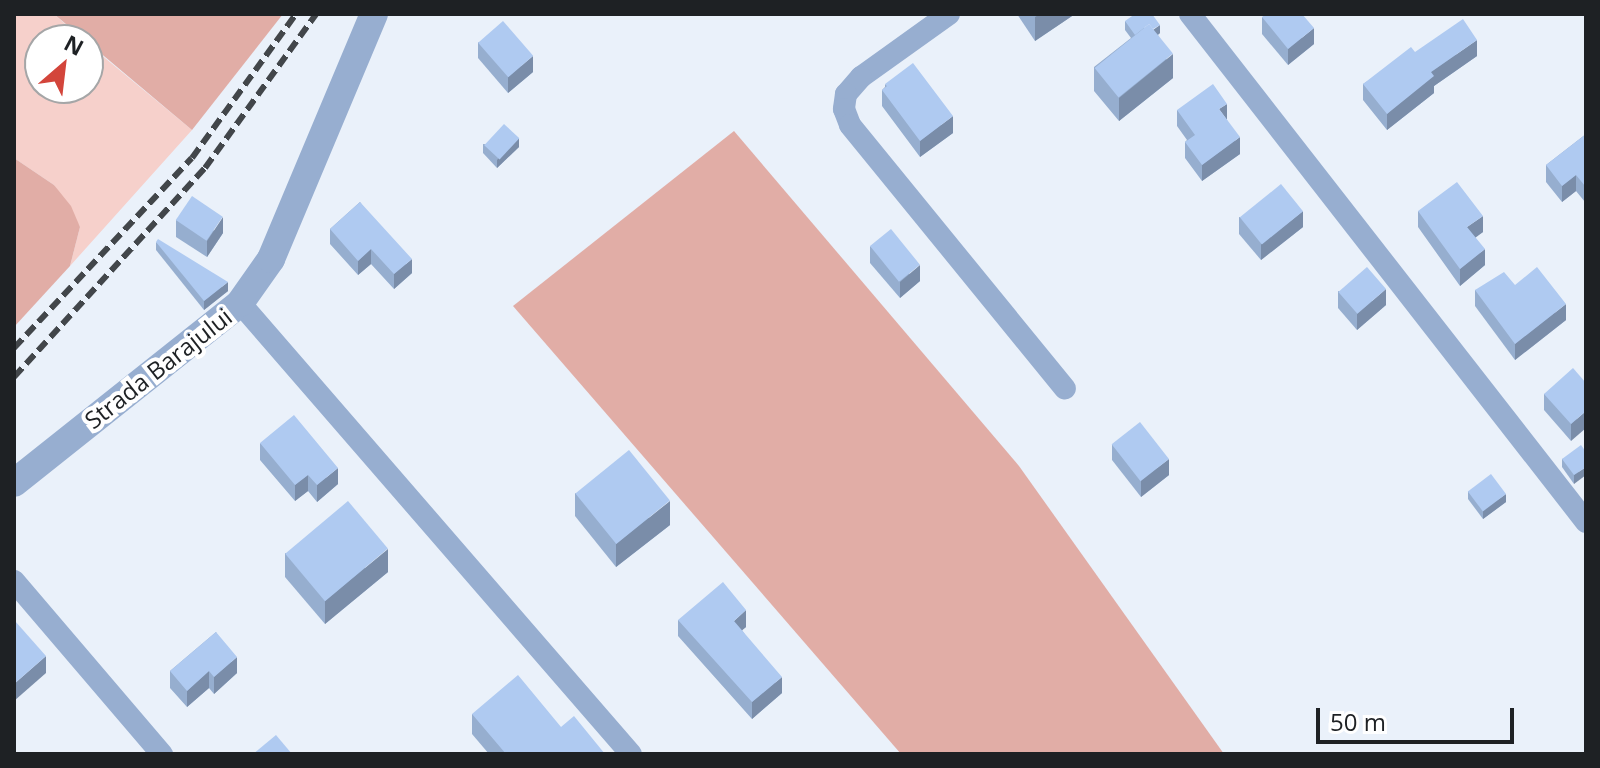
<!DOCTYPE html>
<html>
<head>
<meta charset="utf-8">
<style>
	body { margin:0 }
	#map { position:relative; width:1600px; height:768px; overflow:hidden; background:#eaf1fa; font-family:"Open Sans",sans-serif }
	div>[style] { position:absolute }
	.green>* { inset:0; background:#f6d0cb }
	.forest>* { inset:0; background:#e1ada6 }
	.minor>* { height:22px; margin:-11px; padding:0 11px; transform-origin:11px; border-radius:11px; background:#97aed0 }
	.tertiary>* { height:28px; margin:-14px; padding:0 14px; transform-origin:14px; border-radius:14px; background:#97aed0 }
	.rail>* { height:6px; margin-top:-3px; transform-origin:0; background:repeating-linear-gradient(90deg,#42464a 0 12px,transparent 0 18px) }
	.wall>* { inset:0; background:#96aecf }
	.shaded-wall>* { inset:0; background:#7a8da9 }
	.building>* { inset:0; background:#afcaf1; transform-origin:0 0 }
	span { translate:-50% -50%; white-space:nowrap; text-align:center; line-height:1.15; -webkit-text-stroke:8px #fff; paint-order:stroke }
	.street-label { font-size:24px; color:#1e2124 }
	.frame { position:absolute; inset:0; border:16px solid #1e2124; pointer-events:none }
	.north { position:absolute; left:24px; top:24px; width:80px; height:80px; box-sizing:border-box; background:#fff; border:2px solid #a5a6a7; border-radius:50%; rotate:28deg; font-size:22px; font-weight:700; line-height:32px; text-align:center; color:#1e2124 }
	.north::after { content:''; display:block; margin:auto; width:28px; height:36px; background:#d3453b; clip-path:polygon(50% 0,100% 100%,50% 72%,0 100%) }
	.scale { position:absolute; left:1316px; top:708px; width:198px; height:36px; box-sizing:border-box; border:4px solid #1e2124; border-top:0; padding-left:10px; font-size:24px; line-height:28px; white-space:nowrap; color:#1e2124; -webkit-text-stroke:6px #fff; paint-order:stroke }
</style>
</head>
<body>
<div id="map">
	<div class="green">
		<div style="clip-path:polygon(14px 14px,54px 14px,83px 40px,40px 40px,40px 88px,88px 88px,88px 44px,192px 130px,70px 266px,80px 227px,54px 185px,14px 158px)"></div>
	</div>
	<div class="forest">
		<div style="clip-path:polygon(54px 14px,283px 14px,192px 130px)"></div>
		<div style="clip-path:polygon(734px 131px,1019px 466px,1224px 754px,901px 754px,513px 306px)"></div>
		<div style="clip-path:polygon(14px 158px,54px 185px,71px 206px,80px 227px,70px 266px,14px 327px)"></div>
	</div>
	<div class="minor">
		<div style="left:949px;top:14px;width:108px;rotate:144.4deg"></div>
		<div style="left:861px;top:77px;width:23px;rotate:131deg"></div>
		<div style="left:846px;top:94px;width:15px;rotate:98deg"></div>
		<div style="left:844px;top:109px;width:17px;rotate:69deg"></div>
		<div style="left:850px;top:125px;width:340px;rotate:50.8deg"></div>
		<div style="left:1190px;top:14px;width:644px;rotate:52.06deg"></div>
		<div style="left:240px;top:303px;width:597px;rotate:49.08deg"></div>
		<div style="left:14px;top:581px;width:228px;rotate:49.5deg"></div>
	</div>
	<div class="tertiary">
		<div style="left:14px;top:483px;width:289px;rotate:-38.5deg"></div>
		<div style="left:240px;top:303px;width:54px;rotate:-54.8deg"></div>
		<div style="left:271px;top:259px;width:266px;rotate:-67.2deg"></div>
	</div>
	<div class="rail">
		<div style="left:14px;top:348px;width:260px;rotate:-46.9deg"></div>
		<div style="left:192px;top:158px;width:178px;rotate:-54.2deg"></div>
		<div style="left:14px;top:377px;width:283px;rotate:-47.6deg"></div>
		<div style="left:205px;top:168px;width:190px;rotate:-54.2deg"></div>
	</div>
	<div class="wall">
		<div style="clip-path:polygon(1017px 14px,1075px 14px,1035px 41px)"></div>
		<div style="clip-path:polygon(1262px 17px,1314px 44px,1288px 65px,1262px 34px)"></div>
		<div style="clip-path:polygon(1125px 21px,1160px 33px,1158px 35px,1173px 78px,1119px 121px,1094px 91px,1094px 67px,1131px 38px,1125px 30px)"></div>
		<div style="clip-path:polygon(478px 42px,533px 72px,508px 93px,478px 58px)"></div>
		<div style="clip-path:polygon(1415px 52px,1477px 56px,1434px 86px,1434px 93px,1387px 130px,1363px 100px,1363px 84px)"></div>
		<div style="clip-path:polygon(885px 84px,953px 133px,920px 157px,882px 106px,882px 90px,885px 87px)"></div>
		<div style="clip-path:polygon(1177px 110px,1227px 120px,1240px 154px,1202px 181px,1185px 158px,1185px 142px,1187px 140px,1177px 126px)"></div>
		<div style="clip-path:polygon(1586px 134px,1586px 201px,1585px 202px,1576px 191px,1562px 202px,1546px 182px,1546px 165px)"></div>
		<div style="clip-path:polygon(483px 144px,519px 147px,497px 168px,483px 153px)"></div>
		<div style="clip-path:polygon(360px 202px,412px 273px,394px 289px,371px 264px,358px 275px,330px 244px,330px 229px)"></div>
		<div style="clip-path:polygon(1418px 211px,1483px 232px,1475px 237px,1485px 265px,1460px 286px,1418px 227px)"></div>
		<div style="clip-path:polygon(1239px 217px,1303px 227px,1261px 260px,1239px 234px)"></div>
		<div style="clip-path:polygon(176px 220px,223px 233px,207px 257px,176px 237px)"></div>
		<div style="clip-path:polygon(156px 242px,228px 291px,204px 310px,156px 250px)"></div>
		<div style="clip-path:polygon(870px 246px,920px 281px,900px 298px,870px 263px)"></div>
		<div style="clip-path:polygon(1515px 285px,1566px 320px,1515px 360px,1475px 306px,1475px 290px)"></div>
		<div style="clip-path:polygon(1338px 291px,1386px 305px,1357px 330px,1338px 308px)"></div>
		<div style="clip-path:polygon(1586px 383px,1571px 441px,1544px 410px,1544px 394px)"></div>
		<div style="clip-path:polygon(260px 443px,338px 484px,317px 502px,308px 491px,295px 501px,260px 460px)"></div>
		<div style="clip-path:polygon(1112px 444px,1169px 475px,1141px 497px,1112px 460px)"></div>
		<div style="clip-path:polygon(1586px 452px,1574px 484px,1562px 467px,1562px 459px)"></div>
		<div style="clip-path:polygon(1468px 491px,1506px 502px,1483px 519px,1468px 499px)"></div>
		<div style="clip-path:polygon(575px 493px,670px 525px,616px 567px,575px 516px)"></div>
		<div style="clip-path:polygon(285px 553px,388px 572px,325px 624px,285px 577px)"></div>
		<div style="clip-path:polygon(678px 620px,746px 627px,742px 630px,782px 693px,752px 719px,678px 636px)"></div>
		<div style="clip-path:polygon(216px 632px,237px 673px,214px 694px,209px 688px,187px 707px,170px 688px,170px 671px)"></div>
		<div style="clip-path:polygon(472px 714px,561px 727px,605px 754px,489px 754px,472px 734px)"></div>
	</div>
	<div class="shaded-wall">
		<div style="clip-path:polygon(1040px 14px,1075px 14px,1035px 41px,1035px 17px)"></div>
		<div style="clip-path:polygon(1160px 25px,1160px 33px,1139px 48px,1139px 40px)"></div>
		<div style="clip-path:polygon(1314px 28px,1314px 44px,1288px 65px,1288px 49px)"></div>
		<div style="clip-path:polygon(1477px 40px,1477px 56px,1434px 86px,1434px 93px,1387px 130px,1387px 114px,1431px 72px)"></div>
		<div style="clip-path:polygon(1173px 54px,1173px 78px,1119px 121px,1119px 98px)"></div>
		<div style="clip-path:polygon(533px 56px,533px 72px,508px 93px,508px 77px)"></div>
		<div style="clip-path:polygon(1227px 104px,1227px 120px,1219px 109px)"></div>
		<div style="clip-path:polygon(953px 116px,953px 133px,920px 157px,920px 141px)"></div>
		<div style="clip-path:polygon(1240px 137px,1240px 154px,1202px 181px,1202px 165px)"></div>
		<div style="clip-path:polygon(519px 138px,519px 147px,497px 168px,497px 160px)"></div>
		<div style="clip-path:polygon(1576px 175px,1576px 191px,1562px 202px,1562px 186px)"></div>
		<div style="clip-path:polygon(1303px 211px,1303px 227px,1261px 260px,1261px 244px)"></div>
		<div style="clip-path:polygon(1483px 216px,1483px 232px,1467px 244px,1467px 227px)"></div>
		<div style="clip-path:polygon(223px 217px,223px 233px,207px 257px,207px 241px)"></div>
		<div style="clip-path:polygon(371px 249px,371px 264px,358px 275px,358px 261px)"></div>
		<div style="clip-path:polygon(1485px 249px,1485px 265px,1460px 286px,1460px 269px)"></div>
		<div style="clip-path:polygon(412px 259px,412px 273px,394px 289px,394px 274px)"></div>
		<div style="clip-path:polygon(920px 265px,920px 281px,900px 298px,900px 282px)"></div>
		<div style="clip-path:polygon(228px 282px,228px 291px,204px 310px,204px 301px)"></div>
		<div style="clip-path:polygon(1386px 289px,1386px 305px,1357px 330px,1357px 314px)"></div>
		<div style="clip-path:polygon(1566px 304px,1566px 320px,1515px 360px,1515px 344px)"></div>
		<div style="clip-path:polygon(1586px 411px,1586px 428px,1571px 441px,1571px 424px)"></div>
		<div style="clip-path:polygon(1169px 459px,1169px 475px,1141px 497px,1141px 480px)"></div>
		<div style="clip-path:polygon(1586px 467px,1586px 475px,1574px 484px,1574px 475px)"></div>
		<div style="clip-path:polygon(338px 468px,338px 484px,317px 502px,317px 485px)"></div>
		<div style="clip-path:polygon(308px 475px,308px 491px,295px 501px,295px 485px)"></div>
		<div style="clip-path:polygon(1506px 494px,1506px 502px,1483px 519px,1483px 510px)"></div>
		<div style="clip-path:polygon(670px 501px,670px 525px,616px 567px,616px 544px)"></div>
		<div style="clip-path:polygon(388px 549px,388px 572px,325px 624px,325px 601px)"></div>
		<div style="clip-path:polygon(746px 610px,746px 627px,734px 637px,734px 621px)"></div>
		<div style="clip-path:polygon(46px 656px,46px 673px,14px 701px,14px 684px)"></div>
		<div style="clip-path:polygon(237px 657px,237px 673px,214px 694px,214px 677px)"></div>
		<div style="clip-path:polygon(209px 671px,209px 688px,187px 707px,187px 691px)"></div>
		<div style="clip-path:polygon(782px 677px,782px 693px,752px 719px,752px 702px)"></div>
	</div>
	<div class="building">
		<div style="clip-path:polygon(1135px 14px,1152px 14px,1160px 25px,1153px 29px,1149px 24px,1135px 35px,1125px 21px)"></div>
		<div style="clip-path:polygon(1266px 14px,1302px 14px,1314px 28px,1288px 49px,1262px 17px)"></div>
		<div style="clip-path:polygon(1463px 19px,1477px 40px,1431px 72px,1434px 76px,1387px 114px,1363px 84px,1411px 47px,1415px 52px)"></div>
		<div style="left:503px;top:21px;width:46px;height:33px;rotate:49deg"></div>
		<div style="left:1149px;top:24px;width:38px;height:70px;rotate:51deg"></div>
		<div style="clip-path:polygon(913px 63px,953px 116px,920px 141px,882px 90px,887px 86px,885px 84px)"></div>
		<div style="clip-path:polygon(1213px 84px,1227px 104px,1219px 109px,1240px 137px,1202px 165px,1185px 142px,1195px 135px,1177px 110px)"></div>
		<div style="left:504px;top:124px;width:21px;height:29px;rotate:43deg"></div>
		<div style="clip-path:polygon(1586px 134px,1586px 185px,1585px 186px,1576px 175px,1562px 186px,1546px 165px)"></div>
		<div style="clip-path:polygon(1457px 182px,1483px 216px,1467px 227px,1485px 249px,1460px 269px,1418px 211px)"></div>
		<div style="left:1281px;top:184px;width:35px;height:53px;rotate:51deg"></div>
		<div style="left:192px;top:196px;width:37px;height:29px;rotate:34deg"></div>
		<div style="clip-path:polygon(360px 202px,412px 259px,394px 274px,371px 249px,358px 261px,330px 229px)"></div>
		<div style="left:891px;top:229px;width:46px;height:27px;rotate:51deg"></div>
		<div style="clip-path:polygon(158px 239px,228px 282px,204px 301px,156px 242px)"></div>
		<div style="left:1367px;top:267px;width:29px;height:38px;rotate:49deg"></div>
		<div style="clip-path:polygon(1537px 267px,1566px 304px,1515px 344px,1475px 290px,1504px 272px,1515px 285px)"></div>
		<div style="clip-path:polygon(1573px 368px,1586px 383px,1586px 411px,1571px 424px,1544px 394px)"></div>
		<div style="clip-path:polygon(294px 415px,338px 468px,317px 485px,308px 475px,295px 485px,260px 443px)"></div>
		<div style="left:1140px;top:422px;width:47px;height:36px;rotate:52deg"></div>
		<div style="clip-path:polygon(1581px 445px,1586px 452px,1586px 467px,1574px 475px,1562px 459px)"></div>
		<div style="left:629px;top:450px;width:65px;height:69px;rotate:51deg"></div>
		<div style="left:1491px;top:474px;width:25px;height:29px;rotate:53deg"></div>
		<div style="left:348px;top:501px;width:62px;height:82px;rotate:50deg"></div>
		<div style="clip-path:polygon(723px 582px,746px 610px,734px 621px,782px 677px,752px 702px,678px 620px)"></div>
		<div style="clip-path:polygon(15px 621px,46px 656px,14px 684px,14px 623px)"></div>
		<div style="clip-path:polygon(216px 632px,237px 657px,214px 677px,209px 671px,187px 691px,170px 671px)"></div>
		<div style="clip-path:polygon(518px 675px,561px 727px,574px 716px,605px 754px,506px 754px,472px 714px)"></div>
		<div style="clip-path:polygon(276px 735px,292px 754px,253px 754px)"></div>
	</div>
	<div class="street-label">
		<span style="left:158px;top:368px;rotate:-38deg">Strada Barajului</span>
	</div>
	<div class="frame"></div>
	<div class="north">N</div>
	<div class="scale">50 m</div>
</div>
</body>
</html>
